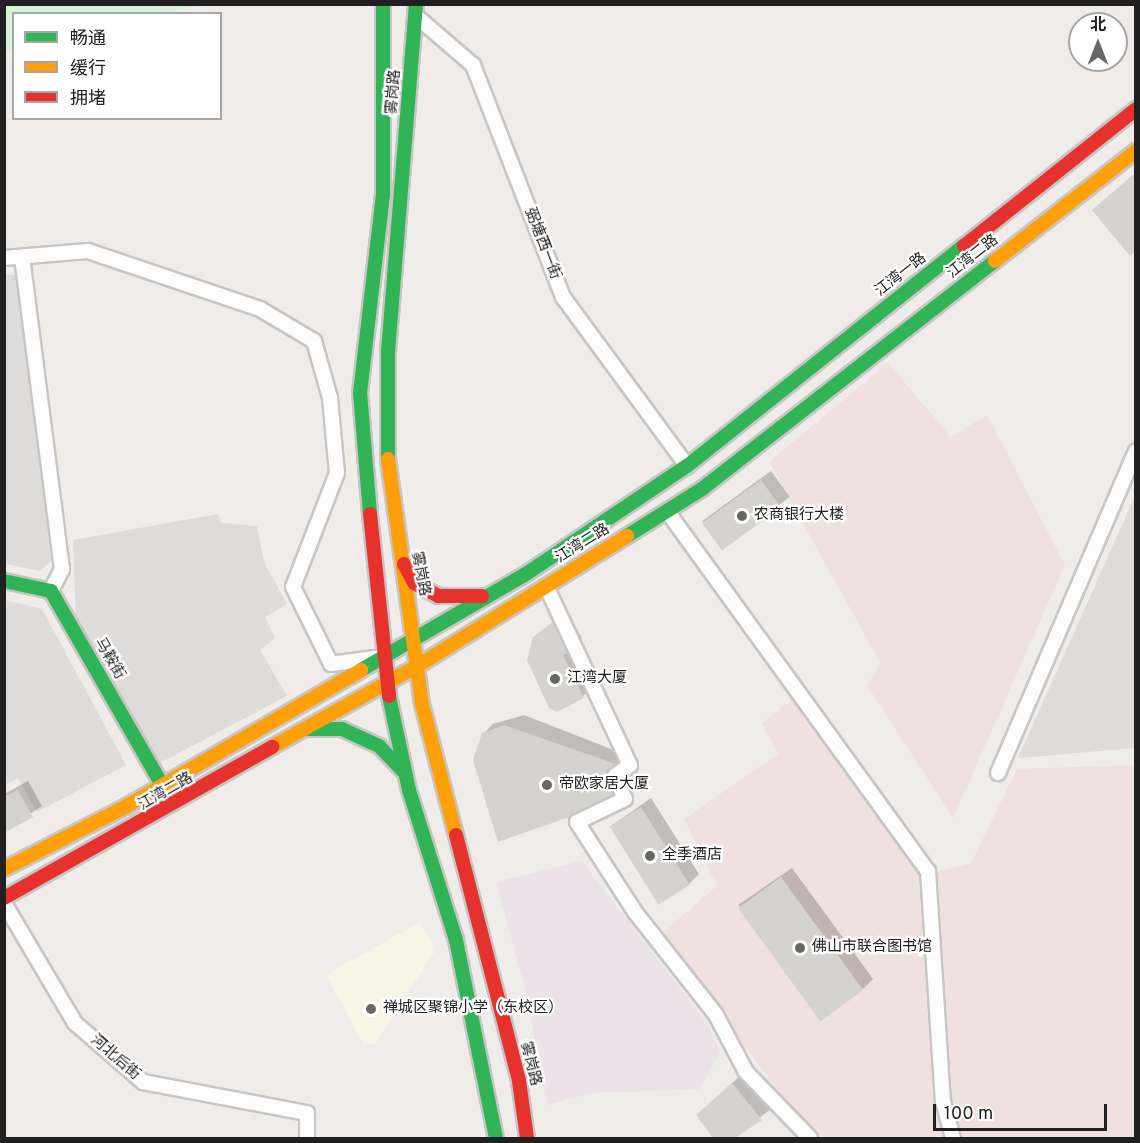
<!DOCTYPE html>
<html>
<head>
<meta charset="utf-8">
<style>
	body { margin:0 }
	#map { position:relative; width:1140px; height:1143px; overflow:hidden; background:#efece9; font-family:Overpass,"Noto Sans SC",sans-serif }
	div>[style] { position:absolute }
	.residential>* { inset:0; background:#dedcda }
	.commercial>* { inset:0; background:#f0e1df }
	.industrial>* { inset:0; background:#ece2e7 }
	.education>* { inset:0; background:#f7f6e6 }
	.park>* { inset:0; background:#d9f3d8 }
	.shadow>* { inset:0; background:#0003; transform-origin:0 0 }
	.building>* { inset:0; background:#d5d3d0; transform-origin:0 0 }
	.roads { filter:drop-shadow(2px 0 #c7c6c5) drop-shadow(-2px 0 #c7c6c5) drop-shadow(0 2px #c7c6c5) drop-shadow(0 -2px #c7c6c5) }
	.street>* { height:14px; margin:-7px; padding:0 7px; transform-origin:7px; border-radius:7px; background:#fdfcfc }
	.fast>* { height:14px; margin:-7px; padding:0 7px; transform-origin:7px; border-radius:7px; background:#30b455 }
	.slow>* { height:14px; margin:-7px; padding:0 7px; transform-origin:7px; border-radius:7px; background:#ff9f0a }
	.jam>* { height:14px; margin:-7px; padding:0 7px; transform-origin:7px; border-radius:7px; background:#e5322d }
	.dots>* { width:16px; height:16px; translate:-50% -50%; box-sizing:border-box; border:3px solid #fff; border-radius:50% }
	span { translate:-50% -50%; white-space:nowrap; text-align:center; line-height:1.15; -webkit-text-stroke:4.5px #fff; paint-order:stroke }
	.street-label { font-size:15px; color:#202020 }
	.poi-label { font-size:15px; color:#202020 }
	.left { translate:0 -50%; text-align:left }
	.frame { position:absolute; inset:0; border:6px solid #202020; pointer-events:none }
	.legend { position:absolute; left:12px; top:12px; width:210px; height:108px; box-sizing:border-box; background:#fff; border:2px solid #a6a6a6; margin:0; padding:8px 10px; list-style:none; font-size:18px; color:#202020 }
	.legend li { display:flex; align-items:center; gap:12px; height:30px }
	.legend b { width:30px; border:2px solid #a6a6a6 }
	.north { position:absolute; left:1068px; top:12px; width:60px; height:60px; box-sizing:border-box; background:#fff; border:2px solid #a6a6a6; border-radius:50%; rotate:0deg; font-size:16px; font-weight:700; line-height:24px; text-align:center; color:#202020 }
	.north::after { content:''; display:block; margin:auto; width:21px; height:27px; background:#686766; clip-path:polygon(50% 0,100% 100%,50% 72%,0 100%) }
	.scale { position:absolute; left:933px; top:1104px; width:174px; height:27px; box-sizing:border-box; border:3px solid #202020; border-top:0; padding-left:8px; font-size:18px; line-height:21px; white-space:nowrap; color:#202020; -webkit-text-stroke:4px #fff; paint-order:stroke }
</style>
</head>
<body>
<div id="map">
	<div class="residential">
		<div style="clip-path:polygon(18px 274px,52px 560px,40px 571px,5px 564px,4px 275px)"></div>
		<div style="clip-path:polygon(1135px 496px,1135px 748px,1018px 758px)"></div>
		<div style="clip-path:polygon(218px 514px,221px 523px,257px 526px,264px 562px,287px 604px,265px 617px,275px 638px,260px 650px,287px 696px,158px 764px,76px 619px,73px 540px)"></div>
		<div style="clip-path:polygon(5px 600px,42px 609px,126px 765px,37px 812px,18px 778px,5px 785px)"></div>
	</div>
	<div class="commercial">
		<div style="clip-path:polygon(888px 363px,951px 437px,987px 415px,1065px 565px,953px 818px,867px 685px,881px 664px,769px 462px)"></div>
		<div style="clip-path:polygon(793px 699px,923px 876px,971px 863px,1017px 769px,1134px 765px,1135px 1138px,814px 1138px,660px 935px,717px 886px,684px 819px,778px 754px,762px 723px)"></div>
	</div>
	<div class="industrial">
		<div style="clip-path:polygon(582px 861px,709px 1026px,720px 1052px,700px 1089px,590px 1093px,547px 1105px,525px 988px,496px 882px)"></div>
	</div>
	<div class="education">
		<div style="clip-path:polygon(420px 922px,436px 949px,375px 1044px,363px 1044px,326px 975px)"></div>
	</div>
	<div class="park">
		<div style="clip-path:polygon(4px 5px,5px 4px,200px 5px,162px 14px,14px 14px,13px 49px,5px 51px)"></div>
	</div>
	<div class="shadow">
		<div style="left:771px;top:471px;width:32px;height:85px;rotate:54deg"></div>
		<div style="clip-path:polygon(567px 611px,582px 638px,574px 647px,593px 687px,583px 696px,534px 638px)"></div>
		<div style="clip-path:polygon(524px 715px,624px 754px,618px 760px,627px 789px,483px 734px,493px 724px)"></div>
		<div style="clip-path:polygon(28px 781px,42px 806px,4px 831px,4px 794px)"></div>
		<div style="clip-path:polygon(651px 798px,699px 874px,689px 884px,611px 826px)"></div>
		<div style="clip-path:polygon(792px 868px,873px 979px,863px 989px,738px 905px)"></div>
		<div style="clip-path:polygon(742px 1074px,771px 1109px,732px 1138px,715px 1138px,698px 1115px)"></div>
	</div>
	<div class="building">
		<div style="clip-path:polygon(1136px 172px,1136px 252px,1130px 256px,1092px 210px)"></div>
		<div style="left:761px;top:480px;width:34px;height:73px;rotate:54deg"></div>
		<div style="clip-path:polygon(557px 619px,573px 649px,563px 655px,584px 698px,557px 712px,549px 708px,527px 660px,533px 637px)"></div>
		<div style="clip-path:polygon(504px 725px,616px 764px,609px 770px,618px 800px,498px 842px,473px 760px,482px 733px)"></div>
		<div style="clip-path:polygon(18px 790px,33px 817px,4px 833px,4px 797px)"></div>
		<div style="left:641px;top:807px;width:92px;height:37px;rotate:58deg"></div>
		<div style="left:781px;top:877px;width:140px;height:53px;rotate:54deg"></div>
		<div style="clip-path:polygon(732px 1083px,762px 1120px,735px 1138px,713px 1138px,696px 1115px)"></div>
	</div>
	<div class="roads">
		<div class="street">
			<div style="left:416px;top:16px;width:75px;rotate:40.7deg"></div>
			<div style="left:473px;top:65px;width:249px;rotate:68.8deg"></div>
			<div style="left:563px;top:297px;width:210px;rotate:53.7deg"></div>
			<div style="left:22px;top:257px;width:315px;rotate:82.7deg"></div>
			<div style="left:62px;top:569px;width:25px;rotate:117deg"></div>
			<div style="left:4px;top:258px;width:84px;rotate:-4.8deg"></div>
			<div style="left:88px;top:251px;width:182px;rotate:18.6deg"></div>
			<div style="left:260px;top:309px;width:63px;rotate:30.7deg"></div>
			<div style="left:314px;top:341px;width:59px;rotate:74.3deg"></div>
			<div style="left:330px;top:398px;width:75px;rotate:84.7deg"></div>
			<div style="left:337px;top:473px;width:122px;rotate:111.1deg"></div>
			<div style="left:293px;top:587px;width:86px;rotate:63.7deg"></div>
			<div style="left:331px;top:664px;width:44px;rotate:-7.8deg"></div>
			<div style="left:667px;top:511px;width:445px;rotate:54.1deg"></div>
			<div style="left:928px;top:871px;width:230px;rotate:86.3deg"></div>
			<div style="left:943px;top:1101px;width:38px;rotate:75deg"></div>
			<div style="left:546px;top:586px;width:198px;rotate:64.9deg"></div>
			<div style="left:630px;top:765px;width:19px;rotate:144deg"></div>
			<div style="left:615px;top:776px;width:25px;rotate:67deg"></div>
			<div style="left:625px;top:799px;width:53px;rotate:154.4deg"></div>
			<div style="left:577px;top:822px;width:107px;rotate:57.2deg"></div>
			<div style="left:635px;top:912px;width:131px;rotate:51.8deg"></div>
			<div style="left:716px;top:1015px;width:64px;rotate:62.2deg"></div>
			<div style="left:746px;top:1072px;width:92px;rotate:45.9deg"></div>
			<div style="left:998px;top:773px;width:350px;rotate:-66.8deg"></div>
			<div style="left:4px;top:903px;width:139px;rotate:59.4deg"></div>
			<div style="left:75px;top:1023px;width:90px;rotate:40.9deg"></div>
			<div style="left:143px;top:1082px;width:167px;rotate:10.7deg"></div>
			<div style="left:307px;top:1113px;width:25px;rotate:90deg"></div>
		</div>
		<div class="fast">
			<div style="left:388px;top:459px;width:107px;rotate:-90deg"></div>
			<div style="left:388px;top:352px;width:349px;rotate:-85.4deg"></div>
			<div style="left:370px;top:514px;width:121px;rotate:-94.7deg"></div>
			<div style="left:360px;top:393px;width:200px;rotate:-83.4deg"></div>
			<div style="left:383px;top:194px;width:190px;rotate:-90deg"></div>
			<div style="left:627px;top:536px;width:89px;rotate:-32.1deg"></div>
			<div style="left:702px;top:489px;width:371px;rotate:-37.9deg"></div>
			<div style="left:4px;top:581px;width:48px;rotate:12deg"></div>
			<div style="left:51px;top:591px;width:224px;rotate:60.2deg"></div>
			<div style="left:361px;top:670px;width:191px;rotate:-30.2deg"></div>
			<div style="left:526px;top:574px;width:194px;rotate:-33.9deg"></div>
			<div style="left:687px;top:466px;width:354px;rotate:-38.5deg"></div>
			<div style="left:389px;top:696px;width:96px;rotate:78deg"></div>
			<div style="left:409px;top:790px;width:157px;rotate:72.6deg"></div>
			<div style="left:456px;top:940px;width:202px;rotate:78.6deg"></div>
			<div style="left:309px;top:729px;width:33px"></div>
			<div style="left:342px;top:729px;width:41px;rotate:24.7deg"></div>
			<div style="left:379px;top:746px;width:37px;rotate:46deg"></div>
		</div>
		<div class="slow">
			<div style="left:995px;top:261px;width:179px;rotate:-38deg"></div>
			<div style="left:388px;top:459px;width:247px;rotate:82.1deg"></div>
			<div style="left:422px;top:704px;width:135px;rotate:75.5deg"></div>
			<div style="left:272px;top:747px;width:168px;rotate:-29.2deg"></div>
			<div style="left:419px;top:665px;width:245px;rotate:-31.8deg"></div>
			<div style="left:4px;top:869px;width:136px;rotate:-27.1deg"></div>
			<div style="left:125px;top:807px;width:273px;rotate:-30.1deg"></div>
		</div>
		<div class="jam">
			<div style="left:964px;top:246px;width:220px;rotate:-38.5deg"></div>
			<div style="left:370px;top:514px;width:183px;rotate:84deg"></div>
			<div style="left:404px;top:564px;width:21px;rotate:62deg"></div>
			<div style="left:414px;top:583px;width:27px;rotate:28deg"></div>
			<div style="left:438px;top:596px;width:44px"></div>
			<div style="left:456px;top:835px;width:254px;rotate:75.6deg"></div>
			<div style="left:519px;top:1081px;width:58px;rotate:82deg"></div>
			<div style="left:4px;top:898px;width:308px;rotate:-29.4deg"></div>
		</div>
	</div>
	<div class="dots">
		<div style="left:742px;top:516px;background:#686766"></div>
		<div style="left:555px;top:679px;background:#686766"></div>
		<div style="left:547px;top:785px;background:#686766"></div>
		<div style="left:650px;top:856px;background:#686766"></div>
		<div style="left:800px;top:948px;background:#686766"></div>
		<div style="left:371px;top:1009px;background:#686766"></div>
	</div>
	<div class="street-label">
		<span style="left:394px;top:92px;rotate:-85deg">雾岗路</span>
		<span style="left:542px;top:244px;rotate:69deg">弼塘西一街</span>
		<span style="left:973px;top:257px;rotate:-38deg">江湾二路</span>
		<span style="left:901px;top:275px;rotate:-38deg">江湾一路</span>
		<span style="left:583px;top:544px;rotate:-32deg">江湾二路</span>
		<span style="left:420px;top:574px;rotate:79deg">雾岗路</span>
		<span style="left:109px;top:659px;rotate:60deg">马鞍街</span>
		<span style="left:166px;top:792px;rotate:-30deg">江湾二路</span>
		<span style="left:115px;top:1058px;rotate:41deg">河北后街</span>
		<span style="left:530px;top:1064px;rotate:76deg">雾岗路</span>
	</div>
	<div class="poi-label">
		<span class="left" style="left:754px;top:516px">农商银行大楼</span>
		<span class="left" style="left:567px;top:679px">江湾大厦</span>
		<span class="left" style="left:559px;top:785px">帝欧家居大厦</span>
		<span class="left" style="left:662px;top:856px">全季酒店</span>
		<span class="left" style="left:812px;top:948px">佛山市联合图书馆</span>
		<span class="left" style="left:383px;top:1009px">禅城区聚锦小学（东校区）</span>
	</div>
	<div class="frame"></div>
	<ul class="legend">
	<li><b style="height:8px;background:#30b455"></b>畅通</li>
	<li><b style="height:8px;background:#ff9f0a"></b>缓行</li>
	<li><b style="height:8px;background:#e5322d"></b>拥堵</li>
	</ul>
	<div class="north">北</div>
	<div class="scale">100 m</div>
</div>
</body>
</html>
